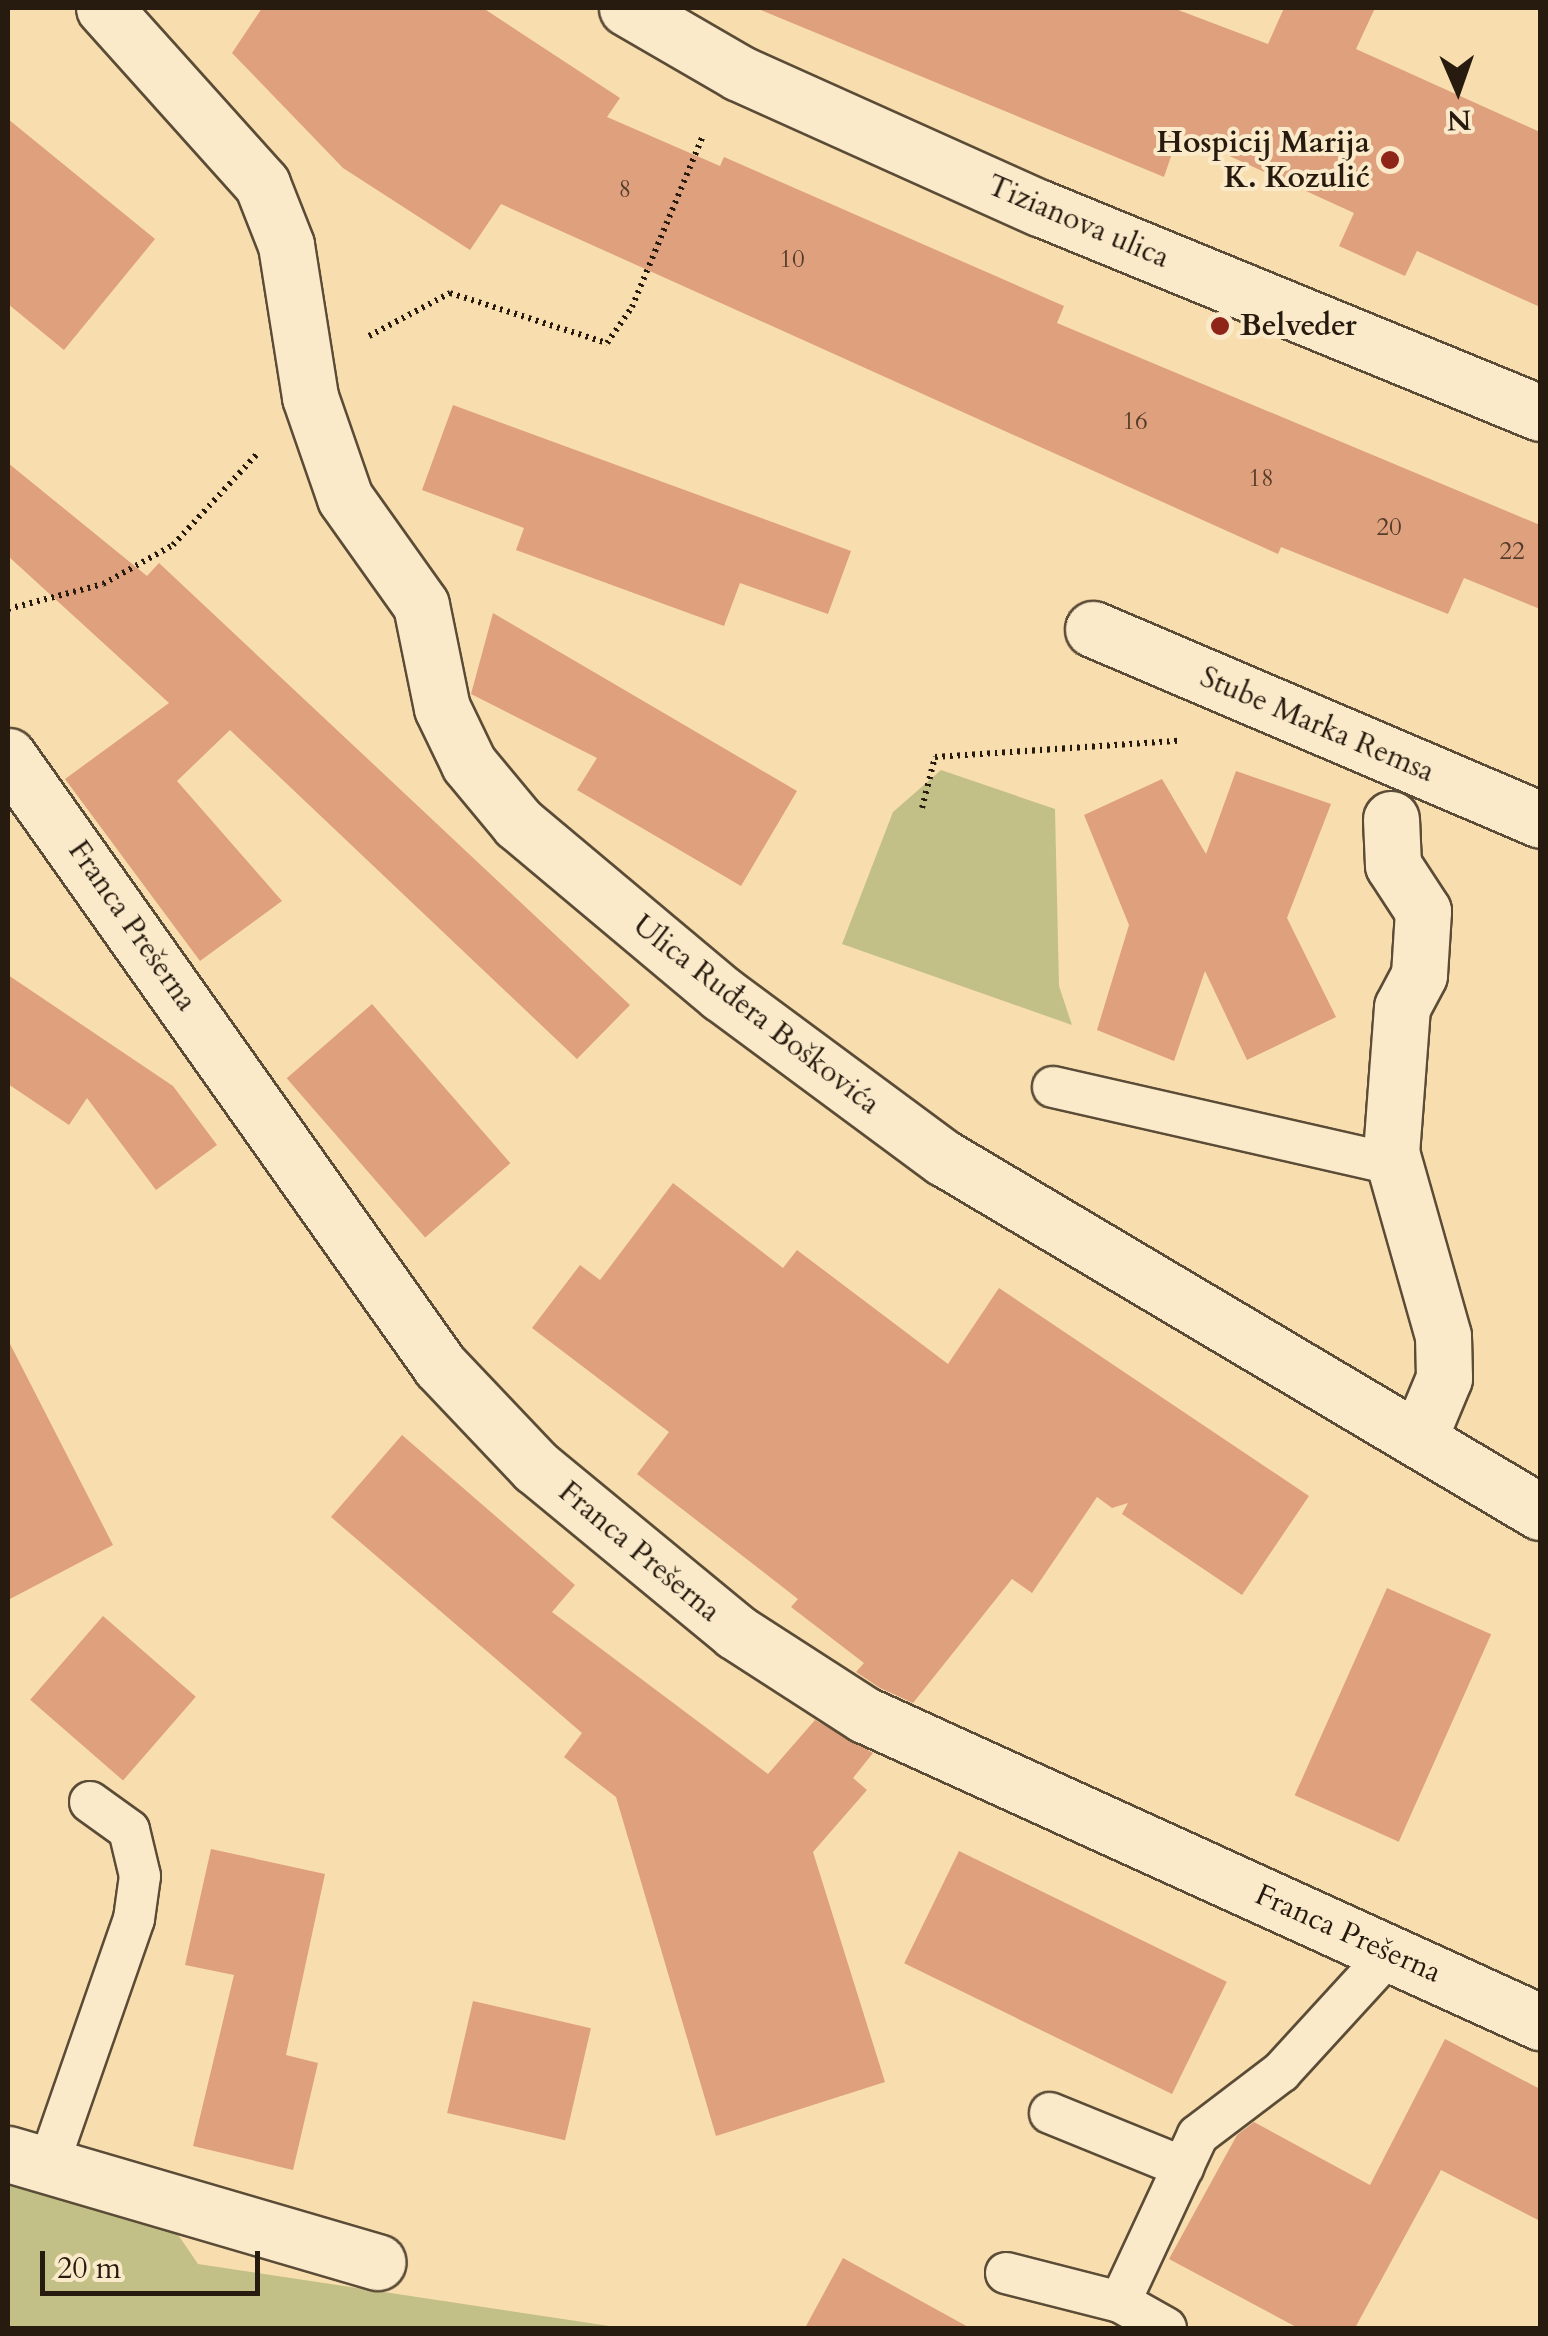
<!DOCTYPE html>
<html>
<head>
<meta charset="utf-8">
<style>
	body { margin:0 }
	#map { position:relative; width:1548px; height:2336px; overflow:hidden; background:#f8deae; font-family:Cardo,serif }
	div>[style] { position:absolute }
	.green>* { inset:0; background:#c2c086 }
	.building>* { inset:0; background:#dfa07d; transform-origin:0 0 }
	.path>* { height:6px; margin-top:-3px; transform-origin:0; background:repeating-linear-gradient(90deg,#271b0f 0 2.5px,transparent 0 7.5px) }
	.roads { filter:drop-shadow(2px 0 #5b4c37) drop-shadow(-2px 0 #5b4c37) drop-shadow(0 2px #5b4c37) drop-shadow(0 -2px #5b4c37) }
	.service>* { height:40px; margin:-20px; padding:0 20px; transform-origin:20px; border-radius:20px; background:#faeaca }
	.minor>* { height:55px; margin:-27.5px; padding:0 27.5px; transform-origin:27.5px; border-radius:27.5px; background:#faeaca }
	.secondary>* { height:55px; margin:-27.5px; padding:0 27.5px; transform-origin:27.5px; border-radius:27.5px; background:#faeaca }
	.dots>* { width:28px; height:28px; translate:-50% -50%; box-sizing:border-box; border:5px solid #faeaca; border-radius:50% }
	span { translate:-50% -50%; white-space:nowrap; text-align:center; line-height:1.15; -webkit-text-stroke:8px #faeaca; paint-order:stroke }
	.number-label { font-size:25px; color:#553c2a }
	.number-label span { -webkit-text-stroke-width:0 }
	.poi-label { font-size:30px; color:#271b0f; font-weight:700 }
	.right { translate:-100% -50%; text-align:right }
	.left { translate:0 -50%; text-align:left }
	.street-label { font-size:30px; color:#271b0f }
	.frame { position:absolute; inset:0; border:10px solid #271b0f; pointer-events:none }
	.north { position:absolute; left:1408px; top:40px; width:100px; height:100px; -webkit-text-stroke:8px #faeaca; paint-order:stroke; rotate:178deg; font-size:28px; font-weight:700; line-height:40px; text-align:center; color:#271b0f }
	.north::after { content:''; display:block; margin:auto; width:35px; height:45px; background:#271b0f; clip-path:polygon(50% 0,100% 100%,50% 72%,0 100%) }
	.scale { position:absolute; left:40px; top:2251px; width:220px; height:45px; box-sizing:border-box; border:5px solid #271b0f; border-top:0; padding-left:12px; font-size:30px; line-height:35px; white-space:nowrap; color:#271b0f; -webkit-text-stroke:8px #faeaca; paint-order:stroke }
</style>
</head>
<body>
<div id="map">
	<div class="green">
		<div style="clip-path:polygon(941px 770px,1055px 809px,1059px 986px,1072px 1025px,842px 944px,893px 812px)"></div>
		<div style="clip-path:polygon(8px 2178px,166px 2217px,198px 2264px,623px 2328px,8px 2328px)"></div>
	</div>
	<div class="building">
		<div style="clip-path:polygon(262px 8px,483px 8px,620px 98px,607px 117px,720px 166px,724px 157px,1064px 306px,1057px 323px,1540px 525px,1540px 609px,1464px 578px,1448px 614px,1281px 547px,1278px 554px,501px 204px,470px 250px,343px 168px,232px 53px)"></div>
		<div style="clip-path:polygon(756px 8px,1173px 8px,1268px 44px,1284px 8px,1375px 8px,1356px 49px,1540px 132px,1540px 307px,1417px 251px,1405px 276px,1339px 246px,1354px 213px,1179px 133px,1164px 177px)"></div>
		<div style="clip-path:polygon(8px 119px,155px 239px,64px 350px,8px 304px)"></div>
		<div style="clip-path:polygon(453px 405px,851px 551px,828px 614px,740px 583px,724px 626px,516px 550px,524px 528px,422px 490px)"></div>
		<div style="clip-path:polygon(8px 463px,147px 576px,159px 563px,630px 1005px,577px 1059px,230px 730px,177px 781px,282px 901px,200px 961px,65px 779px,169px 703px,8px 556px)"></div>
		<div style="clip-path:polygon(493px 613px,797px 791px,741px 886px,577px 790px,597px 758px,471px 694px)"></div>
		<div style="clip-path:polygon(1236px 771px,1331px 804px,1287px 918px,1336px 1017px,1247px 1060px,1205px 971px,1174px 1061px,1097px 1030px,1129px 925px,1084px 815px,1162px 779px,1206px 854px)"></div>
		<div style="clip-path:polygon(8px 975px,173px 1086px,217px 1145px,156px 1190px,87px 1098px,69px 1125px,8px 1084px)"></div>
		<div style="left:372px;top:1004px;width:211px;height:113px;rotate:49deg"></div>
		<div style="clip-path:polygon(673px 1183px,783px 1268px,797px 1250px,948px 1364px,999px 1288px,1309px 1496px,1242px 1595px,1122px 1514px,1128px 1503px,1112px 1508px,1097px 1497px,1032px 1593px,1012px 1579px,913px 1703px,880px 1688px,856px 1672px,864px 1663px,791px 1607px,798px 1599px,637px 1474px,669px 1432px,532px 1328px,580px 1265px,600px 1280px)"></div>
		<div style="clip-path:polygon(8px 1340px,113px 1545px,8px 1600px)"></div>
		<div style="clip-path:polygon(402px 1435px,575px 1585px,552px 1612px,768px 1774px,815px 1720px,873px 1753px,853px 1778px,867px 1790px,813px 1852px,885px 2082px,716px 2136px,616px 1797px,564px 1757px,582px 1733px,331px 1517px)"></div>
		<div style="left:1387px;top:1588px;width:114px;height:227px;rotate:24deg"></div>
		<div style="left:103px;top:1616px;width:123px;height:111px;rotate:41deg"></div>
		<div style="clip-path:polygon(211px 1849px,325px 1874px,286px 2055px,318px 2063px,293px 2170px,193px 2146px,234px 1975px,185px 1965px)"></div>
		<div style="left:959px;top:1851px;width:298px;height:125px;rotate:26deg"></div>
		<div style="left:473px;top:2001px;width:121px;height:115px;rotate:13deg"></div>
		<div style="clip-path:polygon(1445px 2039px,1540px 2089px,1540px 2221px,1441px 2170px,1355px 2328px,1298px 2328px,1169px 2259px,1237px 2135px,1254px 2122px,1370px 2185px)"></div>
		<div style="clip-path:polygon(843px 2258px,970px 2328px,805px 2328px)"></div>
	</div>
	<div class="path">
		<div style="left:369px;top:336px;width:92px;rotate:-28deg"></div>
		<div style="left:450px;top:293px;width:165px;rotate:17.7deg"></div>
		<div style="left:607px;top:343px;width:44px;rotate:-55.2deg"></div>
		<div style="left:632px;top:307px;width:183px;rotate:-67.5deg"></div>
		<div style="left:8px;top:609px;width:98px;rotate:-14.7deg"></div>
		<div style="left:103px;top:584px;width:80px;rotate:-29.1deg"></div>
		<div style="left:173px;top:545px;width:125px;rotate:-47.3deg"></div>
		<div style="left:922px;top:808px;width:53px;rotate:-75.7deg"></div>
		<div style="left:935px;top:757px;width:244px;rotate:-3.8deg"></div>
	</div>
	<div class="roads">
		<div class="service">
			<div style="left:1053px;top:1087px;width:349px;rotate:12.8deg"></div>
			<div style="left:1050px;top:2113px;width:144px;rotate:22.1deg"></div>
			<div style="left:49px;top:2163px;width:258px;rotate:-70.8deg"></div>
			<div style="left:134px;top:1919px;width:43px;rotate:-82.1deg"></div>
			<div style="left:140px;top:1876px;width:47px;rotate:-103.4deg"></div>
			<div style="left:129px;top:1830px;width:48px;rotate:-144.3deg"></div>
			<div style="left:1006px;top:2273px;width:118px;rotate:14.3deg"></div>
			<div style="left:1166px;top:2328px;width:53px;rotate:-150.5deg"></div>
			<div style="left:1120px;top:2302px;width:184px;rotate:-65deg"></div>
			<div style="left:1198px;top:2135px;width:104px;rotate:-37.2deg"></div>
			<div style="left:1281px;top:2072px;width:161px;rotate:-47.5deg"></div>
		</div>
		<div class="minor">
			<div style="left:104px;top:8px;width:237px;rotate:48.1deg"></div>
			<div style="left:262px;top:184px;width:66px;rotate:68.5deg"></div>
			<div style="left:286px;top:245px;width:154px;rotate:81deg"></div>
			<div style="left:310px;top:397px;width:107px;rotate:70.9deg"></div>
			<div style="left:345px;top:498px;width:131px;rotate:54.6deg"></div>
			<div style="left:421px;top:605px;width:105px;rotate:78.5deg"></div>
			<div style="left:442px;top:708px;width:62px;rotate:64.3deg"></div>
			<div style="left:469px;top:764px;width:77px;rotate:50.3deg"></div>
			<div style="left:518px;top:823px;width:266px;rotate:40deg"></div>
			<div style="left:722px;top:994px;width:276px;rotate:36.5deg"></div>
			<div style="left:944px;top:1158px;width:693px;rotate:30.71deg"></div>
			<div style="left:1093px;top:629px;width:486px;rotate:23.1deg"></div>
			<div style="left:8px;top:756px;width:747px;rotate:54.69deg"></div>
			<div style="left:440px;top:1366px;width:139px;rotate:46.5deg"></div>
			<div style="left:536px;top:1467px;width:259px;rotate:39.5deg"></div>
			<div style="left:736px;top:1632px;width:153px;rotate:32.8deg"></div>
			<div style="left:865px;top:1715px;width:742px;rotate:24.46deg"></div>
			<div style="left:1391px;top:819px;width:46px;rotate:87.5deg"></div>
			<div style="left:1393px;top:865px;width:55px;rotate:56.9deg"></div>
			<div style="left:1423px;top:911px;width:64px;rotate:93.6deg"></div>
			<div style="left:1419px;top:975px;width:36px;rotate:118deg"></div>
			<div style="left:1402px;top:1007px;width:145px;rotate:94.3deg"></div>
			<div style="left:1391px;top:1152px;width:191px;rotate:74.2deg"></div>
			<div style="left:1443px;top:1336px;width:42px;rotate:88.6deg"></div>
			<div style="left:1444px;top:1378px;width:65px;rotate:112.6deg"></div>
			<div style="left:8px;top:2154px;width:385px;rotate:16.3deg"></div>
		</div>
		<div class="secondary">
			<div style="left:627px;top:8px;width:129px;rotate:30.1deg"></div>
			<div style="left:739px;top:73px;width:330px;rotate:24.2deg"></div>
			<div style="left:1040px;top:208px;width:540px;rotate:22.29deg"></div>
		</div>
	</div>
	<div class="dots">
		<div style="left:1390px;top:160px;background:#8f2418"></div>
		<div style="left:1220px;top:326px;background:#8f2418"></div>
	</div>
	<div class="number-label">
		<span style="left:625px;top:189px">8</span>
		<span style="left:792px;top:259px">10</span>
		<span style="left:1135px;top:421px">16</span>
		<span style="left:1261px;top:478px">18</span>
		<span style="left:1389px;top:527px">20</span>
		<span style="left:1512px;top:551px">22</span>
	</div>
	<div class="poi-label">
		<span class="right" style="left:1370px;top:160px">Hospicij Marija<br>K. Kozulić</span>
		<span class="left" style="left:1240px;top:326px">Belveder</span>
	</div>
	<div class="street-label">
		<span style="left:1078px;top:222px;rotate:23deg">Tizianova ulica</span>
		<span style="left:1317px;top:725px;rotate:23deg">Stube Marka Remsa</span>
		<span style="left:132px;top:926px;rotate:55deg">Franca Prešerna</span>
		<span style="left:756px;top:1015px;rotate:38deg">Ulica Ruđera Boškovića</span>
		<span style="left:639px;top:1552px;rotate:40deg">Franca Prešerna</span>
		<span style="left:1348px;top:1934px;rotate:24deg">Franca Prešerna</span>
	</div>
	<div class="frame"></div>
	<div class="north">N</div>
	<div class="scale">20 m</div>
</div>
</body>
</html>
